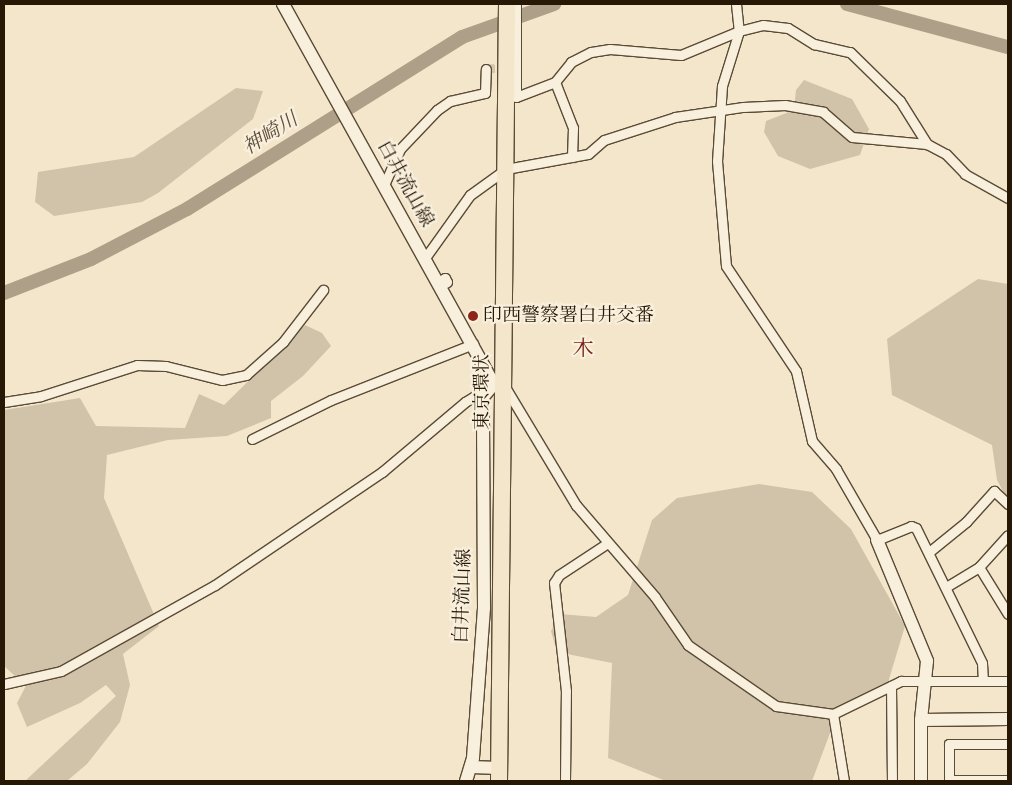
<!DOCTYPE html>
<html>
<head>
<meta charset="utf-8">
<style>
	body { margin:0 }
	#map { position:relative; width:1012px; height:785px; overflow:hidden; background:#f4e6cb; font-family:"IM FELL Double Pica","Noto Serif JP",serif }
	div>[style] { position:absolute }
	.green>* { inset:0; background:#d1c3a9 }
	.river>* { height:14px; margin:-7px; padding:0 7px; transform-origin:7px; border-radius:7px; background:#aea088 }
	.street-tunnel>* { height:9px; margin-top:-4.5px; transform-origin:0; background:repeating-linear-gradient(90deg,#d5c7ad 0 9px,transparent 0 13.5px) }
	.roads { filter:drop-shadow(1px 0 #5a4b36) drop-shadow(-1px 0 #5a4b36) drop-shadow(0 1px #5a4b36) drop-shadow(0 -1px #5a4b36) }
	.street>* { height:9px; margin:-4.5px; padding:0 4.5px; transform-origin:4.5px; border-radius:4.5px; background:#f8efdd }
	.secondary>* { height:12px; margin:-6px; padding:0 6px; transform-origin:6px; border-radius:6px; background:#f8efdd }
	.highway>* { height:16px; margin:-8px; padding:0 8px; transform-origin:8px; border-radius:8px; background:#f4e6cb }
	.dots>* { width:14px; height:14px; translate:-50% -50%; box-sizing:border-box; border:2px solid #f8efdd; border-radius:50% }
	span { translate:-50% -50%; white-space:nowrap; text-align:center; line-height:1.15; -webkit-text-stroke:4.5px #f8efdd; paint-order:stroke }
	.street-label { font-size:19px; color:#271705 }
	.poi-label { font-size:19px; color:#271705 }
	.left { translate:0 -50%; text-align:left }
	.water-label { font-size:20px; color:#5d4e39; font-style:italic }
	.quarter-label { font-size:21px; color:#7a1f14 }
	.frame { position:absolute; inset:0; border:5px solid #271705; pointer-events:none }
</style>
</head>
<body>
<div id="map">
	<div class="green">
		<div style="clip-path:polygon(804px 80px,852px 99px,869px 129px,860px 155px,810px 169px,778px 156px,764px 132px,766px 121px,794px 110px,796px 90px)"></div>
		<div style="clip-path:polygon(236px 88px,263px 91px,253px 119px,158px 193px,142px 202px,54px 216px,35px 202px,38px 172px,134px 157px)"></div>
		<div style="clip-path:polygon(978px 279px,1008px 284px,1008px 501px,997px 480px,992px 445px,892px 395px,887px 339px)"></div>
		<div style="clip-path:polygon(305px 325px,322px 333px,331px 346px,303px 376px,271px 401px,271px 418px,227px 436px,168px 440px,107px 455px,104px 498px,159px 626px,123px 654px,130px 685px,120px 722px,87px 764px,67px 781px,25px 781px,116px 696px,106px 685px,80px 703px,27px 727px,17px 703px,31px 676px,15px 676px,4px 666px,4px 410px,80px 398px,96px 426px,185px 428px,199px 394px,224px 405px)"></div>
		<div style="clip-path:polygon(759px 484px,812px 492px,851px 529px,905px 626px,887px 686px,838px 712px,812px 781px,666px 781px,608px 758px,612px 663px,557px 652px,551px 631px,560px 614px,596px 617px,628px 595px,652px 520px,677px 498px)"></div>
	</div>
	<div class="river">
		<div style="left:847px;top:4px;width:167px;rotate:15deg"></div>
		<div style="left:4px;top:293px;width:93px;rotate:-21.3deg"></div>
		<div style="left:91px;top:259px;width:108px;rotate:-27.5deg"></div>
		<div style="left:187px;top:209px;width:324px;rotate:-32deg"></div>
		<div style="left:462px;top:37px;width:98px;rotate:-19.7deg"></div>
	</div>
	<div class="street-tunnel">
		<div style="left:486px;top:69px;width:24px;rotate:-7deg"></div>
	</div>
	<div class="roads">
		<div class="street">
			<div style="left:516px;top:4px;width:93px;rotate:90deg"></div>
			<div style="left:516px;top:97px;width:42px;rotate:-21deg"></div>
			<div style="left:555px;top:82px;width:26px;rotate:-51deg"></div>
			<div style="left:571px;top:62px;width:22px;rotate:-27deg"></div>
			<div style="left:591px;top:52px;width:19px;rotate:-9deg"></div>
			<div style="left:610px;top:49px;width:71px;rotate:4.8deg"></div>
			<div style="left:681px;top:55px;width:63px;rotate:-22.5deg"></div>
			<div style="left:739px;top:31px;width:25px;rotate:-14deg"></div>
			<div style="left:763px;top:25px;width:25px;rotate:7deg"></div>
			<div style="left:788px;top:28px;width:31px;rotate:32deg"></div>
			<div style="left:814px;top:44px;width:37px;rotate:13deg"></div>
			<div style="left:850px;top:52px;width:70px;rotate:44.4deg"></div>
			<div style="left:900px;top:101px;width:51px;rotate:57.9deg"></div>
			<div style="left:736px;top:4px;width:27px;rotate:84deg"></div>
			<div style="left:739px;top:31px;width:58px;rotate:107.2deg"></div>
			<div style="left:722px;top:86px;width:75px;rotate:93.8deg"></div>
			<div style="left:717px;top:161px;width:105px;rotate:85.1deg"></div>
			<div style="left:726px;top:266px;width:126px;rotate:56.3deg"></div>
			<div style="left:796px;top:371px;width:72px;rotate:77.1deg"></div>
			<div style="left:812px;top:441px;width:37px;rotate:49deg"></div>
			<div style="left:836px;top:469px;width:82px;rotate:60deg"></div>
			<div style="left:877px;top:540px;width:37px;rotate:-22deg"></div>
			<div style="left:911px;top:526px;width:5px;rotate:22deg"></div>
			<div style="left:916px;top:528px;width:150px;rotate:63.9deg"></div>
			<div style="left:982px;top:663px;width:17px;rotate:87deg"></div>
			<div style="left:555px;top:82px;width:49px;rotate:68.6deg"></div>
			<div style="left:573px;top:128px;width:29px;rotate:92deg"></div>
			<div style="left:384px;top:185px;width:39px;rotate:-66deg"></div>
			<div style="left:400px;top:149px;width:54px;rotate:-46.5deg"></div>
			<div style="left:437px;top:110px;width:16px;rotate:-35deg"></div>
			<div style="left:450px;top:101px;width:36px;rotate:-13deg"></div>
			<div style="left:485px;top:93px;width:24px;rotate:-88deg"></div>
			<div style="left:425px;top:258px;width:77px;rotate:-54.5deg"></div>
			<div style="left:470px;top:195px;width:44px;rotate:-35.8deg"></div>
			<div style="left:506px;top:169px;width:83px;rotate:-10.4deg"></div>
			<div style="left:588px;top:154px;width:21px;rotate:-41deg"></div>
			<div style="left:604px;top:140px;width:75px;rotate:-17.9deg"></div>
			<div style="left:675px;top:117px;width:69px;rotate:-8.4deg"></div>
			<div style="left:743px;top:107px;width:42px;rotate:-2.7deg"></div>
			<div style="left:785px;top:105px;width:39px;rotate:10deg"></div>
			<div style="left:823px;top:112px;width:38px;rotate:41deg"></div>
			<div style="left:852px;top:137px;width:75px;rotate:5.3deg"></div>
			<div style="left:927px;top:144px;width:21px;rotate:28deg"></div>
			<div style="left:946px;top:154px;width:28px;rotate:46deg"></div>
			<div style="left:965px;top:174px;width:49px;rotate:29.2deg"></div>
			<div style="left:438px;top:282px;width:8px;rotate:-30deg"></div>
			<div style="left:445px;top:278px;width:4px;rotate:63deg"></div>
			<div style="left:447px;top:282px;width:8px;rotate:150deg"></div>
			<div style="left:505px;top:387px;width:138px;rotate:59deg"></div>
			<div style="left:576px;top:505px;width:121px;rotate:49.3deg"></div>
			<div style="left:655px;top:597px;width:58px;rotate:55.5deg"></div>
			<div style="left:688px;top:645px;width:107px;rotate:34.7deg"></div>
			<div style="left:776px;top:706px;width:58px;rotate:8deg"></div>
			<div style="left:4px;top:402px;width:37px;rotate:-9deg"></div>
			<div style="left:41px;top:396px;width:101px;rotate:-17.9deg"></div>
			<div style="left:137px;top:365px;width:29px;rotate:2deg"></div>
			<div style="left:166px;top:366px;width:58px;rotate:14deg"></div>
			<div style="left:222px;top:380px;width:25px;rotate:-12deg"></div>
			<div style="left:246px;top:375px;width:50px;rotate:-41.7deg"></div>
			<div style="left:283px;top:342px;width:66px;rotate:-52.4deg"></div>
			<div style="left:252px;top:439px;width:88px;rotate:-26.3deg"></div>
			<div style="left:331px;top:400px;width:153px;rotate:-21.5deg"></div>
			<div style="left:929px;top:552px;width:48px;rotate:-39deg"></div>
			<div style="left:966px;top:522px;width:42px;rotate:-47.9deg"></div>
			<div style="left:994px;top:491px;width:19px;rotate:43deg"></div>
			<div style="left:979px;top:567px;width:55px;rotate:58.3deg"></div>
			<div style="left:946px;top:587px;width:39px;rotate:-31deg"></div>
			<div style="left:979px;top:567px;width:43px;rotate:-47.8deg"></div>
			<div style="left:4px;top:684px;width:58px;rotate:-12.8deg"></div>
			<div style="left:61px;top:671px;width:176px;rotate:-29.2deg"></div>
			<div style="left:215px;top:585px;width:202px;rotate:-34.1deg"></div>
			<div style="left:382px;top:472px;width:109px;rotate:-40.1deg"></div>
			<div style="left:465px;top:402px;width:26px;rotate:-32deg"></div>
			<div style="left:891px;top:686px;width:95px;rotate:89.4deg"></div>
			<div style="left:949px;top:780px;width:59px"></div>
			<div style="left:565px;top:781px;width:90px;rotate:-89.4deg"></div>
			<div style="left:566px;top:691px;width:109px;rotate:-96.3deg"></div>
			<div style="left:554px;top:583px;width:9px;rotate:-58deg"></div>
			<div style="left:559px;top:575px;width:56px;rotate:-33.4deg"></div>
			<div style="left:844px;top:781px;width:68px;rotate:-99.3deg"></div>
			<div style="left:833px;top:714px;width:76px;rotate:-25.9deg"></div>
			<div style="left:901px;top:681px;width:107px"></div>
			<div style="left:949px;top:781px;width:37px;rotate:-90deg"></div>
			<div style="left:949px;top:744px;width:59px"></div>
		</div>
		<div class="secondary">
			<div style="left:283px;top:4px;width:435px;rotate:61deg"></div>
			<div style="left:877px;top:540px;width:131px;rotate:67.5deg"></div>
			<div style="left:927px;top:661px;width:59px;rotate:95.8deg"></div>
			<div style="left:921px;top:720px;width:61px;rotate:90deg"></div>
			<div style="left:921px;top:720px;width:87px;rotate:-0.7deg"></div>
			<div style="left:471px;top:767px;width:28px;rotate:2deg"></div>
			<div style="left:466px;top:781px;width:24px;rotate:-73deg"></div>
			<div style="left:473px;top:758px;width:150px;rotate:-85.8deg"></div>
			<div style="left:484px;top:608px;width:211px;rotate:-90.3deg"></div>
			<div style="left:483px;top:397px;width:17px;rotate:-50deg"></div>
		</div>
		<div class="highway">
			<div style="left:499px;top:781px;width:777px;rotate:-89.41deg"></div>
		</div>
	</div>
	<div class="dots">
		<div style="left:473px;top:316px;background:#8f2418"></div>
	</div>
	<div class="street-label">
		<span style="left:405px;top:184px;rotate:61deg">白井流山線</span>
		<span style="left:483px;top:392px;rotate:-90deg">東京環状</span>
		<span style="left:463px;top:596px;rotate:-88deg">白井流山線</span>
	</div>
	<div class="poi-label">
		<span class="left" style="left:483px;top:316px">印西警察署白井交番</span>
	</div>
	<div class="water-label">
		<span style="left:270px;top:133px;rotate:-32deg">神崎川</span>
	</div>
	<div class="quarter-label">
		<span style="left:583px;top:349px">木</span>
	</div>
	<div class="frame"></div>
</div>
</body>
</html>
